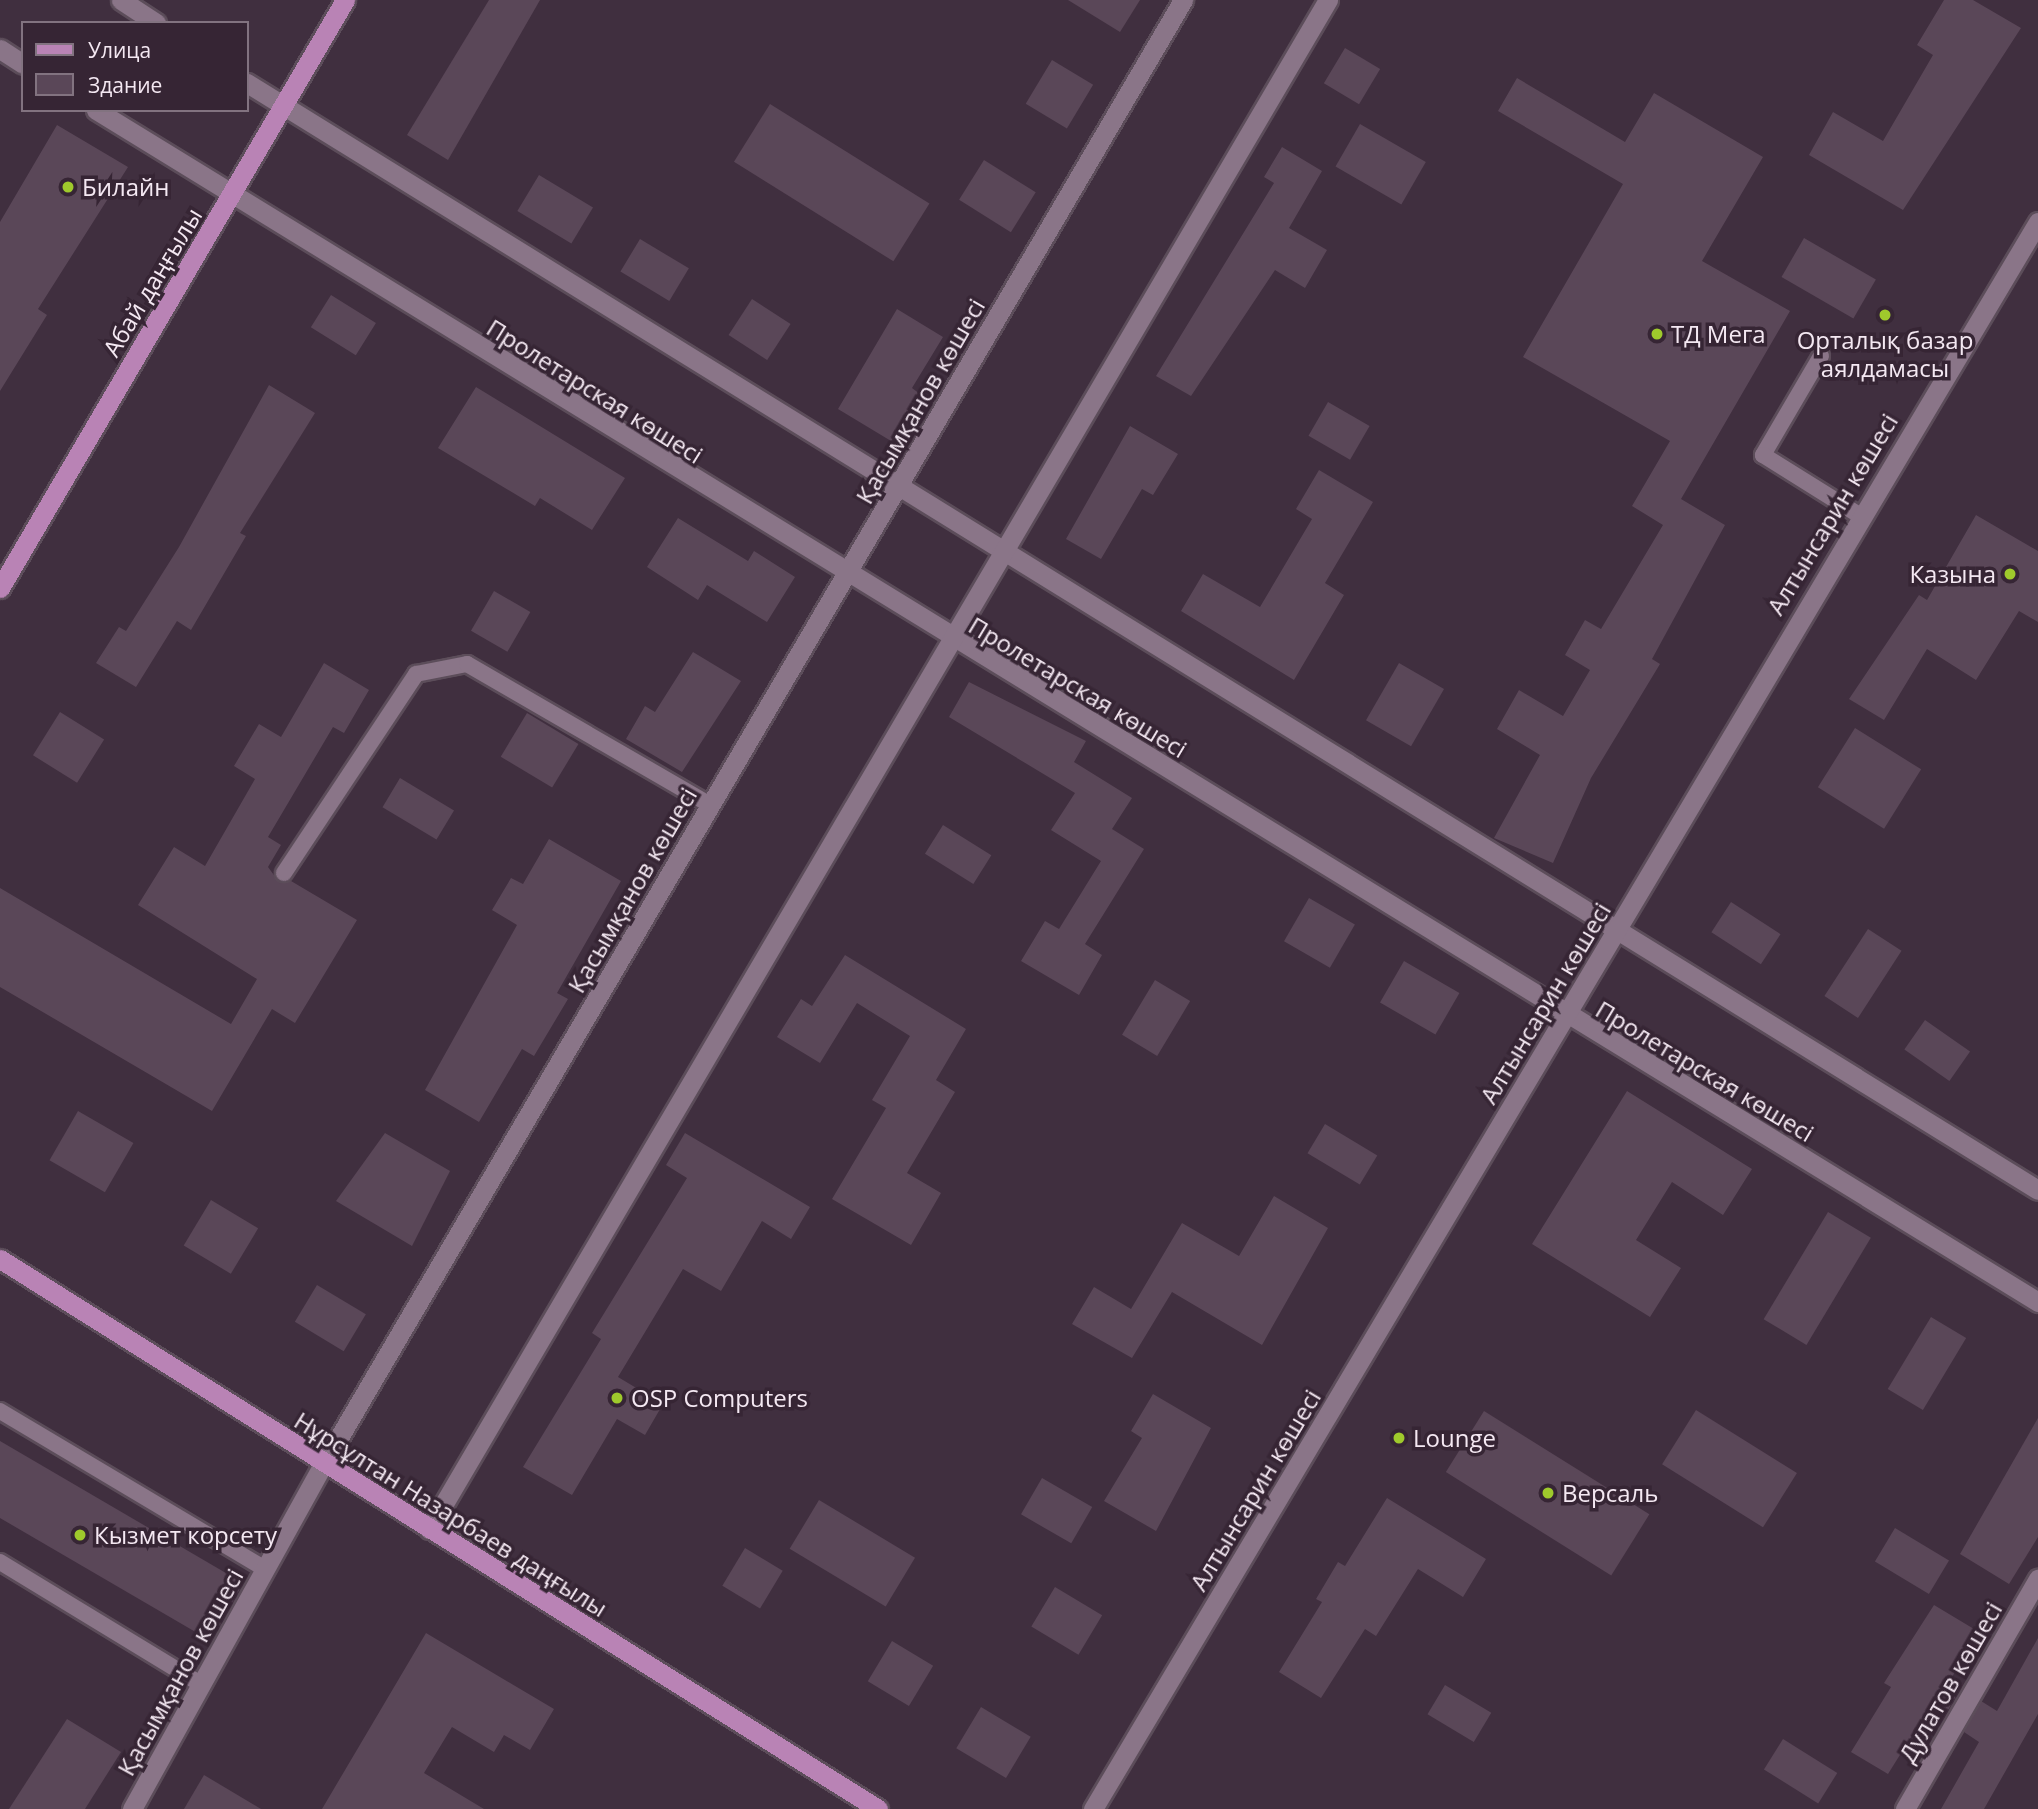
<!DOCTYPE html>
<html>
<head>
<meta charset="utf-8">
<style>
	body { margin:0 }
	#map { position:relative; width:2038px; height:1809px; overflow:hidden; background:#402f3f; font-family:"Open Sans",sans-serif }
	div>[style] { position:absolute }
	.building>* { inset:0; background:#5a4758; transform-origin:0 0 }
	.roads { filter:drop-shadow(2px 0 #5c4d5a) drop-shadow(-2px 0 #5c4d5a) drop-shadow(0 2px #5c4d5a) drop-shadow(0 -2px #5c4d5a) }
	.service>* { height:16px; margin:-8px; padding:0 8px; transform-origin:8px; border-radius:8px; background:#8a7588 }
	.minor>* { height:19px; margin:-9.5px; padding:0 9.5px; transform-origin:9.5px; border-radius:9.5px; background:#8a7588 }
	.tertiary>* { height:19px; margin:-9.5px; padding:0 9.5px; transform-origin:9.5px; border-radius:9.5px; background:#8a7588 }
	.primary>* { height:19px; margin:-9.5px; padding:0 9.5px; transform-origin:9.5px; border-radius:9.5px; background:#b983b5 }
	.dots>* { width:19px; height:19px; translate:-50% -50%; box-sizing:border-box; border:4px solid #362534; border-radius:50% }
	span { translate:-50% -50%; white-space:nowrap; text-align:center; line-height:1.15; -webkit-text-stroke:7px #362534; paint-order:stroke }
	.poi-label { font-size:24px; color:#f4e8f2 }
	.left { translate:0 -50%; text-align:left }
	.right { translate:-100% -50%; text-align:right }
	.street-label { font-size:24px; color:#f4e8f2 }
	.legend { position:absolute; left:21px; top:21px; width:228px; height:91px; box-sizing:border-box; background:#362534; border:2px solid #827380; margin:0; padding:9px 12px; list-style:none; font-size:21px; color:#f4e8f2 }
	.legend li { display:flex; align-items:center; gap:14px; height:35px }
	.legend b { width:35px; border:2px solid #827380 }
</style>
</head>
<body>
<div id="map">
	<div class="building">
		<div style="clip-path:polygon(489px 0,540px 0,448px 160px,407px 135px)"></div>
		<div style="clip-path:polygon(1068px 0,1140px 0,1120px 32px)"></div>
		<div style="clip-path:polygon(1944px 0,1973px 0,2021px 28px,1903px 210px,1809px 155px,1833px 112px,1883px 141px,1933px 55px,1917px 45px)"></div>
		<div style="left:1345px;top:48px;width:41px;height:41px;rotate:31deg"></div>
		<div style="left:1052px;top:60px;width:48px;height:51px;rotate:31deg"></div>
		<div style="clip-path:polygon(1517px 78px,1625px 142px,1654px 93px,1763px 157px,1702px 261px,1790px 311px,1681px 499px,1725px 525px,1652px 659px,1660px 664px,1591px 778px,1553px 863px,1494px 838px,1540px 755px,1497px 729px,1519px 690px,1563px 716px,1590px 670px,1565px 655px,1585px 620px,1601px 629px,1663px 525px,1632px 506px,1670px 441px,1523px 357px,1623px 184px,1498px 111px)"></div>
		<div style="left:770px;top:104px;width:188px;height:68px;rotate:32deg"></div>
		<div style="left:1360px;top:124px;width:76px;height:49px;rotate:30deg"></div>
		<div style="clip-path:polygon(57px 125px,128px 167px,38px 309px,47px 315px,0 391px,0 222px)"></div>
		<div style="clip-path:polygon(1282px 147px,1322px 171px,1289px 228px,1327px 250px,1305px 288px,1275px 270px,1191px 396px,1156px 376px,1274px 183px,1264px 177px)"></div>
		<div style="left:984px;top:160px;width:61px;height:47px;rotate:32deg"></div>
		<div style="left:539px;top:175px;width:63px;height:42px;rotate:31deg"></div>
		<div style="left:1804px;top:238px;width:83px;height:45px;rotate:30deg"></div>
		<div style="left:640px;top:239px;width:57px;height:38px;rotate:31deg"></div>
		<div style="left:331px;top:295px;width:53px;height:38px;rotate:32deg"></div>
		<div style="left:752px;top:299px;width:46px;height:43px;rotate:33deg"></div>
		<div style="clip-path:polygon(897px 309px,943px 337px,912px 388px,920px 394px,891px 441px,838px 409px)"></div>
		<div style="clip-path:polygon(269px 385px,315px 413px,240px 533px,246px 536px,191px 630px,177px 621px,136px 687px,96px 663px,119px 627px,126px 631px,179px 547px)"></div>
		<div style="clip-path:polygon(476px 387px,625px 478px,592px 530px,540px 498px,535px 506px,438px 448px)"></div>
		<div style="left:1328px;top:402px;width:48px;height:39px;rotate:30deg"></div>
		<div style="clip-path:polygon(1130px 426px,1178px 454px,1153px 495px,1142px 489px,1101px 559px,1066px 539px)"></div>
		<div style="clip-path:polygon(1319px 470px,1373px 502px,1325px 583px,1344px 595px,1294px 680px,1181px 611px,1203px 574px,1260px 607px,1312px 519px,1296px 509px)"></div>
		<div style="clip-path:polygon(1976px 515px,2038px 551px,2038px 622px,2019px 611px,1976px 680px,1927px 649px,1884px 720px,1849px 699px,1919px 595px,1927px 600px)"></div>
		<div style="clip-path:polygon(678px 518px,748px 561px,754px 551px,795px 577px,767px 622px,707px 585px,698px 600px,647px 567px)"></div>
		<div style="left:494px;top:591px;width:42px;height:46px;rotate:30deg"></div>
		<div style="clip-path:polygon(693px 652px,741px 681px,682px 772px,626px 739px,645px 706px,655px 712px)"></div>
		<div style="clip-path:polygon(324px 663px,369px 690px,344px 733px,333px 727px,268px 837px,281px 845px,268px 867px,279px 882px,291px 881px,357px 920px,295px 1023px,272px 1009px,212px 1111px,0 987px,0 888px,231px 1024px,257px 979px,138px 905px,174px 847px,205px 866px,255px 779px,234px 766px,259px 724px,281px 737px)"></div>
		<div style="left:1399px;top:663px;width:52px;height:66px;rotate:30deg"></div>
		<div style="clip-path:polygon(969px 682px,1086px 741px,1074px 762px,1132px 798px,1112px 829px,1144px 849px,1085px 944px,1102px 955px,1079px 995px,1021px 961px,1045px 921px,1059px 929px,1101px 861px,1051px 830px,1075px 793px,949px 717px)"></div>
		<div style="left:60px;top:712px;width:52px;height:51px;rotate:32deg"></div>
		<div style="left:527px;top:713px;width:60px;height:51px;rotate:31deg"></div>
		<div style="left:1855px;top:728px;width:78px;height:70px;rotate:32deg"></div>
		<div style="left:400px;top:778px;width:63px;height:34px;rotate:31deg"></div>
		<div style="left:943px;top:825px;width:57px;height:34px;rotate:32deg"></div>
		<div style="clip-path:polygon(549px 839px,621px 881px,557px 993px,568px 999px,534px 1056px,522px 1049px,479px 1122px,425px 1090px,517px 925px,492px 910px,511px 878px,523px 884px)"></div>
		<div style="left:1309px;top:898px;width:53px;height:50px;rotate:30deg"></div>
		<div style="left:1731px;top:902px;width:59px;height:36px;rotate:33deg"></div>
		<div style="left:1868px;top:929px;width:40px;height:80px;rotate:33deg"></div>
		<div style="clip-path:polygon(845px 955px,966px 1029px,936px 1080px,955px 1092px,907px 1173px,941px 1193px,911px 1245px,832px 1199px,886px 1108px,872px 1100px,910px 1036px,857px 1003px,820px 1063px,777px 1037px,801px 999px,812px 1006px)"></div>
		<div style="left:1404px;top:961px;width:64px;height:48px;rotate:30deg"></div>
		<div style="left:1155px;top:980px;width:41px;height:64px;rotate:31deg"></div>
		<div style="left:1925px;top:1020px;width:55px;height:36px;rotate:35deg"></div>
		<div style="clip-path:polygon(1627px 1091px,1752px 1169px,1723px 1215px,1672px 1182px,1636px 1240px,1681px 1268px,1650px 1317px,1532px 1244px)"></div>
		<div style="left:78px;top:1111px;width:64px;height:57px;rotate:30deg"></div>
		<div style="left:1325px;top:1124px;width:61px;height:34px;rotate:31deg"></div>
		<div style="clip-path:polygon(385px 1133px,450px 1171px,412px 1246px,336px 1201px)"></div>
		<div style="clip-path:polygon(685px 1133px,810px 1207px,791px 1239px,762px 1221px,721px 1291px,683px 1269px,618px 1377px,663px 1404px,645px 1435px,617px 1419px,572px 1495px,523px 1467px,601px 1339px,592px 1333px,687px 1178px,666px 1165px)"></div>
		<div style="clip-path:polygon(1274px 1196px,1328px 1228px,1262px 1345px,1172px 1292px,1132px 1358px,1072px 1324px,1094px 1287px,1131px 1309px,1182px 1223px,1239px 1256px)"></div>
		<div style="left:211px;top:1200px;width:55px;height:53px;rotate:31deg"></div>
		<div style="left:1828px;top:1212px;width:50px;height:125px;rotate:31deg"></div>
		<div style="left:317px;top:1285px;width:57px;height:43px;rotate:31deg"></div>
		<div style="left:1931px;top:1317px;width:41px;height:84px;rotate:31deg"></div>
		<div style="clip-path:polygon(1153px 1394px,1211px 1428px,1156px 1531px,1104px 1501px,1142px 1438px,1131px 1431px)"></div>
		<div style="left:1696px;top:1410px;width:119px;height:64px;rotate:32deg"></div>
		<div style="left:1484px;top:1411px;width:195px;height:72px;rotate:32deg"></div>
		<div style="clip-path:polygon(2038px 1418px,2038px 1537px,2009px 1584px,1960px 1554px)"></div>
		<div style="clip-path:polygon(0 1441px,243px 1583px,211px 1641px,0 1518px)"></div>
		<div style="left:1042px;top:1478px;width:58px;height:42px;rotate:30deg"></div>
		<div style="clip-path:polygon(1387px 1498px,1486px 1559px,1463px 1597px,1418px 1569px,1376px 1636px,1365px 1629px,1321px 1698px,1279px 1672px,1322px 1602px,1316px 1599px,1338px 1562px,1345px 1566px)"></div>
		<div style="left:819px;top:1500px;width:112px;height:57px;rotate:31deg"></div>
		<div style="left:1895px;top:1528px;width:63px;height:39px;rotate:31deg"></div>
		<div style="left:745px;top:1548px;width:44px;height:44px;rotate:31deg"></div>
		<div style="left:1055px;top:1587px;width:55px;height:46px;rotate:31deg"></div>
		<div style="clip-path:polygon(1934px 1605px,1979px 1632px,1949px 1682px,1960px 1689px,1943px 1719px,1928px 1710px,1888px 1774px,1851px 1752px,1891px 1687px,1884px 1683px)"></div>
		<div style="clip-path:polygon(426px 1633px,554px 1709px,530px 1750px,504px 1735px,494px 1752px,452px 1727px,424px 1773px,484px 1809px,322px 1809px)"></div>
		<div style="clip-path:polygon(2038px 1638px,2038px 1714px,1984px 1809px,1941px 1809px,1979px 1742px,1964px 1732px,1981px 1701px,1997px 1711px)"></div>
		<div style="left:892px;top:1641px;width:48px;height:47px;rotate:31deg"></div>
		<div style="left:1445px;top:1685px;width:54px;height:34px;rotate:31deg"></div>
		<div style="left:981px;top:1707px;width:58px;height:48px;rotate:31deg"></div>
		<div style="clip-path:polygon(67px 1719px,121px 1752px,85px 1809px,9px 1809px)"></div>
		<div style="left:1783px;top:1739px;width:64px;height:36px;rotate:32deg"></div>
		<div style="clip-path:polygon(204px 1775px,261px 1809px,184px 1809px)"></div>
	</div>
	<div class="roads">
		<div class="service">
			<div style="left:1821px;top:356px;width:115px;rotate:120.4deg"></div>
			<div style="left:1763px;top:455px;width:113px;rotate:32deg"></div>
			<div style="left:284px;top:873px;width:239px;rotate:-56.4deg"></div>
			<div style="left:416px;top:674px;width:52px;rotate:-11.1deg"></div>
			<div style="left:467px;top:664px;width:281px;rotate:30.1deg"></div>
			<div style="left:0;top:1411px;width:309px;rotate:30.8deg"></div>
			<div style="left:0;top:1562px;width:235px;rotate:31.3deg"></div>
		</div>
		<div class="minor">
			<div style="left:121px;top:0;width:42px;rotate:33.3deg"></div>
			<div style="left:0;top:49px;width:27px;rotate:33deg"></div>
			<div style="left:247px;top:83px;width:2105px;rotate:31.72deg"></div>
			<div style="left:96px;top:110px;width:2279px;rotate:31.54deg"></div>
			<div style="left:429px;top:1529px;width:1774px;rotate:-59.55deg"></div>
			<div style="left:132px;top:1809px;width:396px;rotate:-61deg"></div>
			<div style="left:324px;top:1463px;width:1697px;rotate:-59.58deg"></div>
			<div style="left:1905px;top:1809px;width:266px;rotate:-60deg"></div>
		</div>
		<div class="tertiary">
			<div style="left:1093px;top:1809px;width:1847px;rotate:-59.23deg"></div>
		</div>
		<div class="primary">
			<div style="left:0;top:588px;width:682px;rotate:-59.6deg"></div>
			<div style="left:0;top:1259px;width:1036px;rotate:32.06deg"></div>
		</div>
	</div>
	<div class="dots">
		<div style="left:68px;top:187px;background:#9fca2c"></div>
		<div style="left:1885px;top:315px;background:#9fca2c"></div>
		<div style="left:1657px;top:334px;background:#9fca2c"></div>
		<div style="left:2010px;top:574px;background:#9fca2c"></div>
		<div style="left:617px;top:1398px;background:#9fca2c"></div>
		<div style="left:1399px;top:1438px;background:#9fca2c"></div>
		<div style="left:1548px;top:1493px;background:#9fca2c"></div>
		<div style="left:80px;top:1535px;background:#9fca2c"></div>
	</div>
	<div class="poi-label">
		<span class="left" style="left:82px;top:187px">Билайн</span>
		<span class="left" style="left:1671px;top:334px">ТД Мега</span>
		<span style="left:1885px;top:354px">Орталық базар<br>аялдамасы</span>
		<span class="right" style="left:1996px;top:574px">Казына</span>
		<span class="left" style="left:631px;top:1398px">OSP Computers</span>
		<span class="left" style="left:1413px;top:1438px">Lounge</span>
		<span class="left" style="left:1562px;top:1493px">Версаль</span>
		<span class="left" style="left:94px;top:1535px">Кызмет корсету</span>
	</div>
	<div class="street-label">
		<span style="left:152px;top:282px;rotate:-59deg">Абай даңғылы</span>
		<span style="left:595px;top:391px;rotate:32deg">Пролетарская көшесі</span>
		<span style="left:920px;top:401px;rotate:-60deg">Қасымқанов көшесі</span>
		<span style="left:1832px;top:514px;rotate:-59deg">Алтынсарин көшесі</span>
		<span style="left:1078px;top:687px;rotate:31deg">Пролетарская көшесі</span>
		<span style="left:632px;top:890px;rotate:-60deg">Қасымқанов көшесі</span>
		<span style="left:1545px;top:1003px;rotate:-59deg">Алтынсарин көшесі</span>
		<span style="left:1705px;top:1071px;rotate:31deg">Пролетарская көшесі</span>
		<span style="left:1255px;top:1490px;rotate:-59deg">Алтынсарин көшесі</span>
		<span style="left:451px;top:1514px;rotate:32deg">Нұрсұлтан Назарбаев даңғылы</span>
		<span style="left:180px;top:1672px;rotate:-61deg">Қасымқанов көшесі</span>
		<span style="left:1950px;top:1682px;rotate:-60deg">Дулатов көшесі</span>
	</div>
	<ul class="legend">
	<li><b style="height:9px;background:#b983b5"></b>Улица</li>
	<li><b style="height:19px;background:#5a4758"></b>Здание</li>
	</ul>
</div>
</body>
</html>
